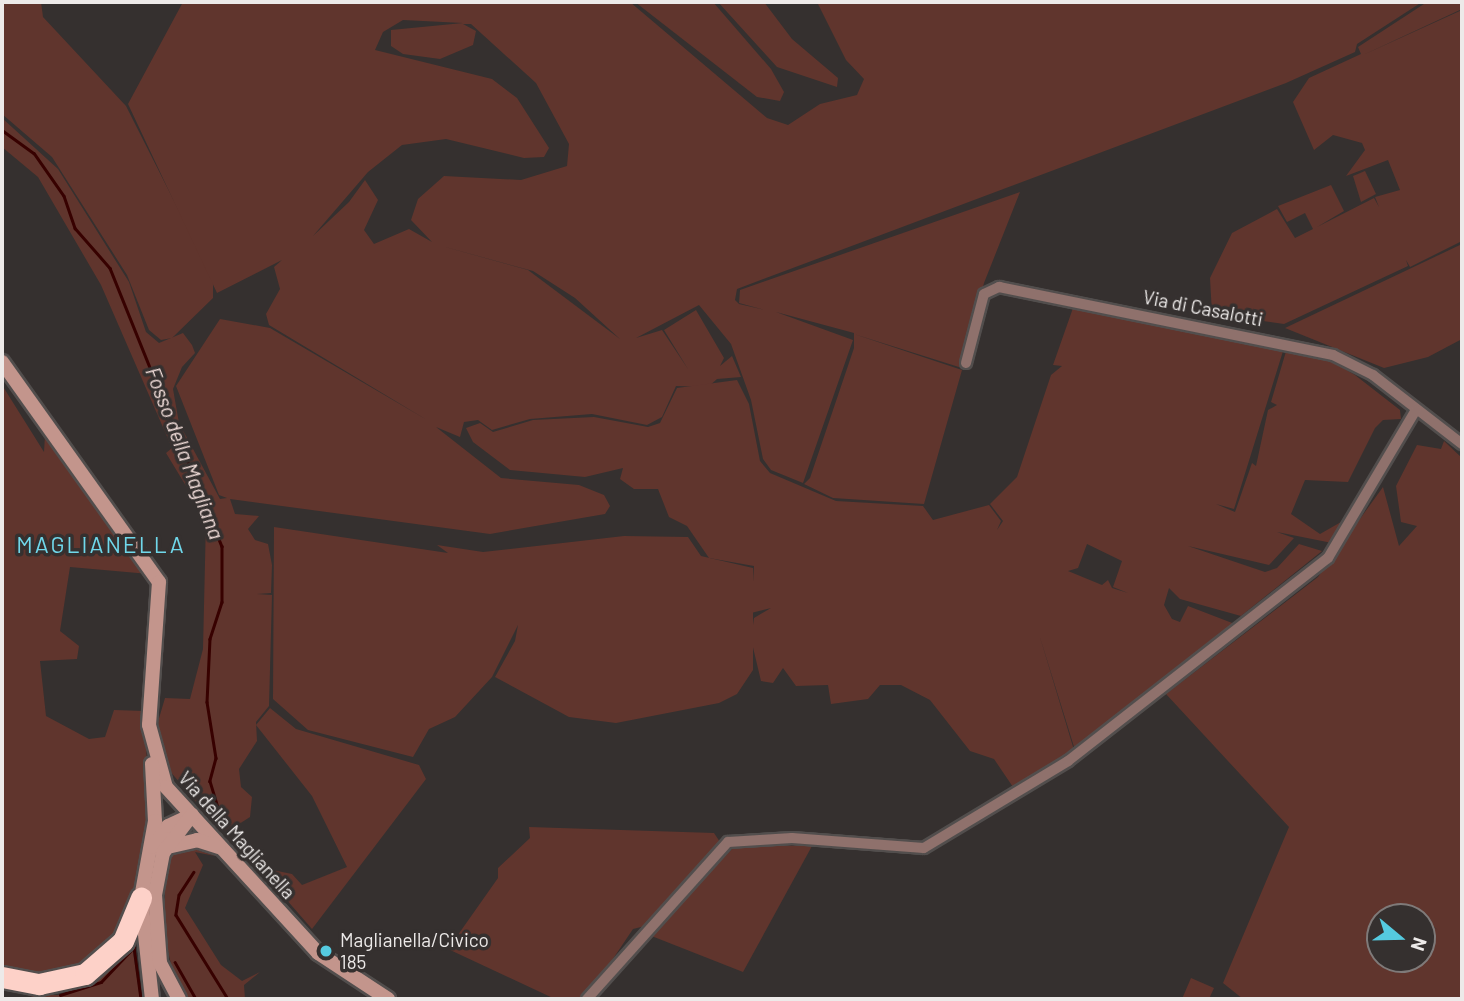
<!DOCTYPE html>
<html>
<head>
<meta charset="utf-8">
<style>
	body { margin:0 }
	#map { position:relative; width:1464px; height:1001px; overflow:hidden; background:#35302f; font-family:Barlow,sans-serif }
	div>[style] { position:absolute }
	.green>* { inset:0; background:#60352d }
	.stream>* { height:2.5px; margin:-1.25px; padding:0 1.25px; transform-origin:1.25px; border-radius:1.25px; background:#370100 }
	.roads { filter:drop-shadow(2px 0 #524e4d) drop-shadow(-2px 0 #524e4d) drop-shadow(0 2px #524e4d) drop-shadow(0 -2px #524e4d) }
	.street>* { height:10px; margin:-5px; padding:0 5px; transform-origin:5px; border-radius:5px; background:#8f716c }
	.secondary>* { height:14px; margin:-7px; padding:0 7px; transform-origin:7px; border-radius:7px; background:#c3958c }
	.highway>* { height:21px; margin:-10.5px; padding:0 10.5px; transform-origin:10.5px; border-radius:10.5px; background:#fdd1c8 }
	.dots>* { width:19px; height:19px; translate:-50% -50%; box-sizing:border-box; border:4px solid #35302f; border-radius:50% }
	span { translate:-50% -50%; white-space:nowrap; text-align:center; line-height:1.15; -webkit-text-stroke:7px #35302f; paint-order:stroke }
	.street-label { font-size:19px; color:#edeae9 }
	.poi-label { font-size:19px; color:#edeae9 }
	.left { translate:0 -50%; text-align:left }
	.water-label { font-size:21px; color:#f2deda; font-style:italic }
	.quarter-label { font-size:23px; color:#70d8eb; letter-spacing:2px }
	.frame { position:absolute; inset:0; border:4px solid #edeae9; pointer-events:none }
	.north { position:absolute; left:1366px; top:903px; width:70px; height:70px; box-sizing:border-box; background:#35302f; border:2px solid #7f7a79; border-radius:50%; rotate:109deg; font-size:19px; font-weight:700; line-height:28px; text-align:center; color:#edeae9 }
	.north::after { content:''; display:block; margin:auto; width:24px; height:32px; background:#55cadf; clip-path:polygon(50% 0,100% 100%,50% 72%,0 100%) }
</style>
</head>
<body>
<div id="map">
	<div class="green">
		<div style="clip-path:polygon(2px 2px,41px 2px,43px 17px,126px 106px,213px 278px,213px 298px,172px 338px,161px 340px,149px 330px,127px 275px,52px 157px,2px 114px)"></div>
		<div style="clip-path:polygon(evenodd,183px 2px,630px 2px,767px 118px,788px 125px,820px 104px,857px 95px,864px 79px,846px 60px,817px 2px,1422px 2px,1357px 44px,1355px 52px,1286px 83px,737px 289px,735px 300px,739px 304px,769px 311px,739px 303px,740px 290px,1020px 192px,984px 283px,962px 368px,854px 334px,962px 370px,924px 504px,833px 498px,804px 484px,810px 478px,854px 348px,854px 333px,776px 312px,853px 340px,803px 483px,771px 470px,763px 459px,751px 400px,731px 344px,699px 305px,636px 338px,662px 330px,688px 369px,664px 330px,696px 310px,724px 358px,720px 366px,732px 356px,741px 377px,717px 379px,708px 387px,676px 386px,662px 417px,647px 425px,592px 414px,530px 419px,492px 430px,478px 420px,464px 422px,460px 437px,436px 427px,501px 478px,579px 485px,604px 495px,610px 506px,605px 514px,490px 534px,230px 499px,235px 514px,259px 516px,248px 529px,255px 540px,268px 544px,272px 565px,271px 593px,257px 594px,272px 595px,269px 706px,256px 722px,257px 741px,239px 769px,241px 787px,252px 797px,250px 817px,225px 833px,223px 817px,207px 815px,169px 770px,157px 725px,165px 698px,190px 699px,203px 649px,206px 519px,166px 453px,172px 448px,101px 285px,38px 177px,2px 147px,2px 118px,58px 169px,129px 282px,146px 332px,159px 343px,183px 333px,192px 345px,195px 353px,182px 367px,173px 389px,179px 423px,220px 499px,227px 498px,219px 495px,176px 386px,220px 319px,270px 328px,427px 420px,269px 325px,266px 314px,280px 289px,274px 267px,282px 260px,217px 293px,128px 104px,183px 2px,403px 20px,463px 23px,391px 30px,391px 46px,403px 54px,440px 59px,473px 45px,476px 31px,463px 24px,471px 24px,536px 83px,569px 144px,567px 166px,521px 180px,444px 176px,418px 199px,411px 220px,432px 242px,409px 229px,374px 244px,364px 230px,378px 200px,365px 180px,349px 202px,313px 236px,368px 172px,402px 145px,446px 139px,524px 158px,544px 157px,549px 148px,517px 98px,492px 79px,375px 50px,383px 32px,403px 20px,183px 2px,438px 245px,533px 271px,575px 298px,620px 339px,528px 270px,438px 245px)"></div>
		<div style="clip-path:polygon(635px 2px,713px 2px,771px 69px,784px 92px,780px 101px,757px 97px)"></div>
		<div style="clip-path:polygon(718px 2px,764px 2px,792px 39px,838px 78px,837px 87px,777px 67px)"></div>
		<div style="clip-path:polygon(1427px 2px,1462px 2px,1462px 9px,1363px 55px,1462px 10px,1462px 241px,1410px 267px,1406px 260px,1408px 266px,1284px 324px,1212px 314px,1210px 278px,1232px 233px,1277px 209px,1295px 238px,1313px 229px,1305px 213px,1287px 222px,1278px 206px,1331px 185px,1344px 211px,1317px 227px,1374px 198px,1379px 207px,1375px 197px,1400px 190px,1388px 160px,1346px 176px,1365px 150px,1362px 143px,1333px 135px,1314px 150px,1293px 102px,1309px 78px,1361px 54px,1358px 47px)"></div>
		<div style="clip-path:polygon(1365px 171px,1376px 194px,1361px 202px,1353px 176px)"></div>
		<div style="clip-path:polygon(1462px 244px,1462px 339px,1428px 357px,1384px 368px,1285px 328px)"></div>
		<div style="clip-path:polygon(evenodd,1073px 308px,1284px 348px,1234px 509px,1216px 504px,1235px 512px,1252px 463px,1256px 466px,1268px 410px,1277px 405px,1271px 402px,1287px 348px,1326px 358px,1355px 375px,1400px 410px,1401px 419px,1383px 420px,1375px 428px,1348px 482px,1305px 480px,1291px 514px,1320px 534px,1341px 522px,1351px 525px,1337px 544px,1277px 532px,1294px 538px,1269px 565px,1188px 546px,1265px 572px,1277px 568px,1299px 544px,1322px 551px,1241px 616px,1180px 599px,1169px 588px,1164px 605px,1172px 619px,1180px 622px,1188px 606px,1240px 626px,1075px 750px,1039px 634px,1074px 750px,1015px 790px,994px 759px,970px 751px,930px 700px,901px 685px,880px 685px,868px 699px,831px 704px,828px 685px,796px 686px,783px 668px,773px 683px,761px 681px,751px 639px,754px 618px,771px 608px,751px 613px,754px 566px,709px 558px,687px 526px,669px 517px,658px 489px,634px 489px,620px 479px,623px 468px,585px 477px,510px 470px,473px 442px,466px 428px,480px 423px,493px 432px,533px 420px,594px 417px,648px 427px,660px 423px,677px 388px,737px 380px,749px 404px,760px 461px,770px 473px,836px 501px,923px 506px,933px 520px,989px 505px,1001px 521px,997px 530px,1003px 521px,990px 504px,1017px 477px,1051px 375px,1062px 366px,1053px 365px,1073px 308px,1087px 544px,1122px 561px,1113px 587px,1128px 593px,1112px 588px,1108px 580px,1102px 585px,1068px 571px,1078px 568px,1087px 544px)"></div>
		<div style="clip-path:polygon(2px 385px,44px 452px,45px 435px,149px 574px,70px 567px,60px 631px,79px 646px,77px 659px,40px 661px,46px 716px,89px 739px,105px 737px,114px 710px,144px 711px,150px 815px,137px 895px,103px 956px,53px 976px,2px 969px)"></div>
		<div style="clip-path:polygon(evenodd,1444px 441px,1462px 458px,1462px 999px,1243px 999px,1223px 983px,1289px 827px,1166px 694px,1318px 577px,1383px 487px,1399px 546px,1417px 526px,1401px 522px,1396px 486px,1417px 445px,1441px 449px,1444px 441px,1420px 916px,1438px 930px,1422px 920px,1422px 959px,1380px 959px,1380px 917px,1420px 916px)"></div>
		<div style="clip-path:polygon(274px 527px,448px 553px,437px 545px,483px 552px,624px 536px,688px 537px,701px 556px,753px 568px,753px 670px,737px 694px,719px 703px,616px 723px,569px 717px,495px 677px,515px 641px,518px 625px,492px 677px,455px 717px,429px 729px,413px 757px,308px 730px,273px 699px)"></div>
		<div style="clip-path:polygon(270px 708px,296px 729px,419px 765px,426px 779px,312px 929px,258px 867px,292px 874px,302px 885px,347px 867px,312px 796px,256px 725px)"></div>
		<div style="clip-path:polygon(529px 827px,714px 833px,720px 842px,645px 926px,633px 929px,586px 999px,555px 999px,448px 949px,498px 878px,498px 868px,530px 838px)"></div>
		<div style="clip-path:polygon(736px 845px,812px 846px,743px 972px,649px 935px)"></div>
		<div style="clip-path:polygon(189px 847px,215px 856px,195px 852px,203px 865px,185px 908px,221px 965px,242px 981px,260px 972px,244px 985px,245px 999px,189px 999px,174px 978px,165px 937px,165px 878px,172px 855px)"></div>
		<div style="clip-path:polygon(132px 945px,140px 999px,38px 999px,28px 995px,64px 995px,89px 987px)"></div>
		<div style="clip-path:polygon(1191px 978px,1214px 988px,1209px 999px,1182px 999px)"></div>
	</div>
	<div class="stream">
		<div style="left:2px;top:130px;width:39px;rotate:36deg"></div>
		<div style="left:34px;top:153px;width:52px;rotate:55.1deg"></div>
		<div style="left:64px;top:196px;width:34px;rotate:71deg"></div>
		<div style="left:75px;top:228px;width:53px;rotate:48.8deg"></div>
		<div style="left:110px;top:268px;width:300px;rotate:68.1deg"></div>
		<div style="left:222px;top:546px;width:56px;rotate:90deg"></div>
		<div style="left:222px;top:602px;width:39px;rotate:108deg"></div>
		<div style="left:210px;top:639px;width:63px;rotate:92.7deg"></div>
		<div style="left:207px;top:702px;width:57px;rotate:80.9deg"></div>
		<div style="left:216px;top:758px;width:24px;rotate:105deg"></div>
		<div style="left:210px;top:781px;width:42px;rotate:73.3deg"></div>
		<div style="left:194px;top:872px;width:27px;rotate:123deg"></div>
		<div style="left:179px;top:895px;width:20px;rotate:99deg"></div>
		<div style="left:176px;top:915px;width:99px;rotate:58.2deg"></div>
		<div style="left:175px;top:962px;width:43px;rotate:60.4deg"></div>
		<div style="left:60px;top:995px;width:43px;rotate:-17.6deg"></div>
		<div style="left:101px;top:982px;width:48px;rotate:-46.7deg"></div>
		<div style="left:134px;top:947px;width:52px;rotate:82.3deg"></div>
		<div style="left:164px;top:999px;width:2px"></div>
	</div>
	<div class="roads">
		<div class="street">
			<div style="left:966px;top:363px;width:71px;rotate:-75.4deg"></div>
			<div style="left:984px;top:294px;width:17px;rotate:-25deg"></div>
			<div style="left:999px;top:287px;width:341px;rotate:11.5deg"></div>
			<div style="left:1333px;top:355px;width:45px;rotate:26.6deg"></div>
			<div style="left:1373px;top:375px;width:113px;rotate:37.8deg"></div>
			<div style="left:587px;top:999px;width:211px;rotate:-48.1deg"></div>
			<div style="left:728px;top:842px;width:64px;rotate:-3.6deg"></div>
			<div style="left:792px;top:838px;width:132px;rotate:4.3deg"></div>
			<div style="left:924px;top:848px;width:168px;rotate:-31.1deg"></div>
			<div style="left:1068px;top:761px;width:330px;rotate:-38deg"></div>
			<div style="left:1328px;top:558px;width:172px;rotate:-59.3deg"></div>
		</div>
		<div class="secondary">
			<div style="left:2px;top:362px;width:270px;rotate:54.5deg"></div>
			<div style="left:159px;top:582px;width:143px;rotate:94deg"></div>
			<div style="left:149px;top:725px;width:64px;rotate:74.7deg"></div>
			<div style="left:166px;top:787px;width:225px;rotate:47.5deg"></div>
			<div style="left:318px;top:953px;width:84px;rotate:33.3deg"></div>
			<div style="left:152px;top:764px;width:57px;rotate:87deg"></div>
			<div style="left:155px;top:821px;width:78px;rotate:100.3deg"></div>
			<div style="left:141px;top:898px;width:102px;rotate:83.8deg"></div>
			<div style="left:172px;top:846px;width:26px;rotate:-13deg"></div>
			<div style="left:197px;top:840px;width:23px;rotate:18deg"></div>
			<div style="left:153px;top:847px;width:26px;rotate:-54deg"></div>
			<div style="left:168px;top:826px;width:26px;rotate:-25deg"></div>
			<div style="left:179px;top:999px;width:41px;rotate:-117.8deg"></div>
			<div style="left:160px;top:963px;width:68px;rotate:-94.2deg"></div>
			<div style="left:155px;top:895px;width:43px;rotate:-79.2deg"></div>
			<div style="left:163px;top:853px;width:48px;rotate:-52.7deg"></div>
		</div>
		<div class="highway">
			<div style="left:2px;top:977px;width:38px;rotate:11deg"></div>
			<div style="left:39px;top:984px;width:47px;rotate:-12.3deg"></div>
			<div style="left:85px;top:974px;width:50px;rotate:-41deg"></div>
			<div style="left:123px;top:941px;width:47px;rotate:-67.3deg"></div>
		</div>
	</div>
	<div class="dots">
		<div style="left:326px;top:951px;background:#55cadf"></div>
	</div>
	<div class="street-label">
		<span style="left:1203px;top:308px;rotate:11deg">Via di Casalotti</span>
		<span style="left:237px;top:835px;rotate:48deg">Via della Maglianella</span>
	</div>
	<div class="poi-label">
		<span class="left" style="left:340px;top:951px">Maglianella/Civico<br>185</span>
	</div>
	<div class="water-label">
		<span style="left:185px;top:453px;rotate:69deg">Fosso della Magliana</span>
	</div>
	<div class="quarter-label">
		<span style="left:101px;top:544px">MAGLIANELLA</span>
	</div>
	<div class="frame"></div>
	<div class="north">N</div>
</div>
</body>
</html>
